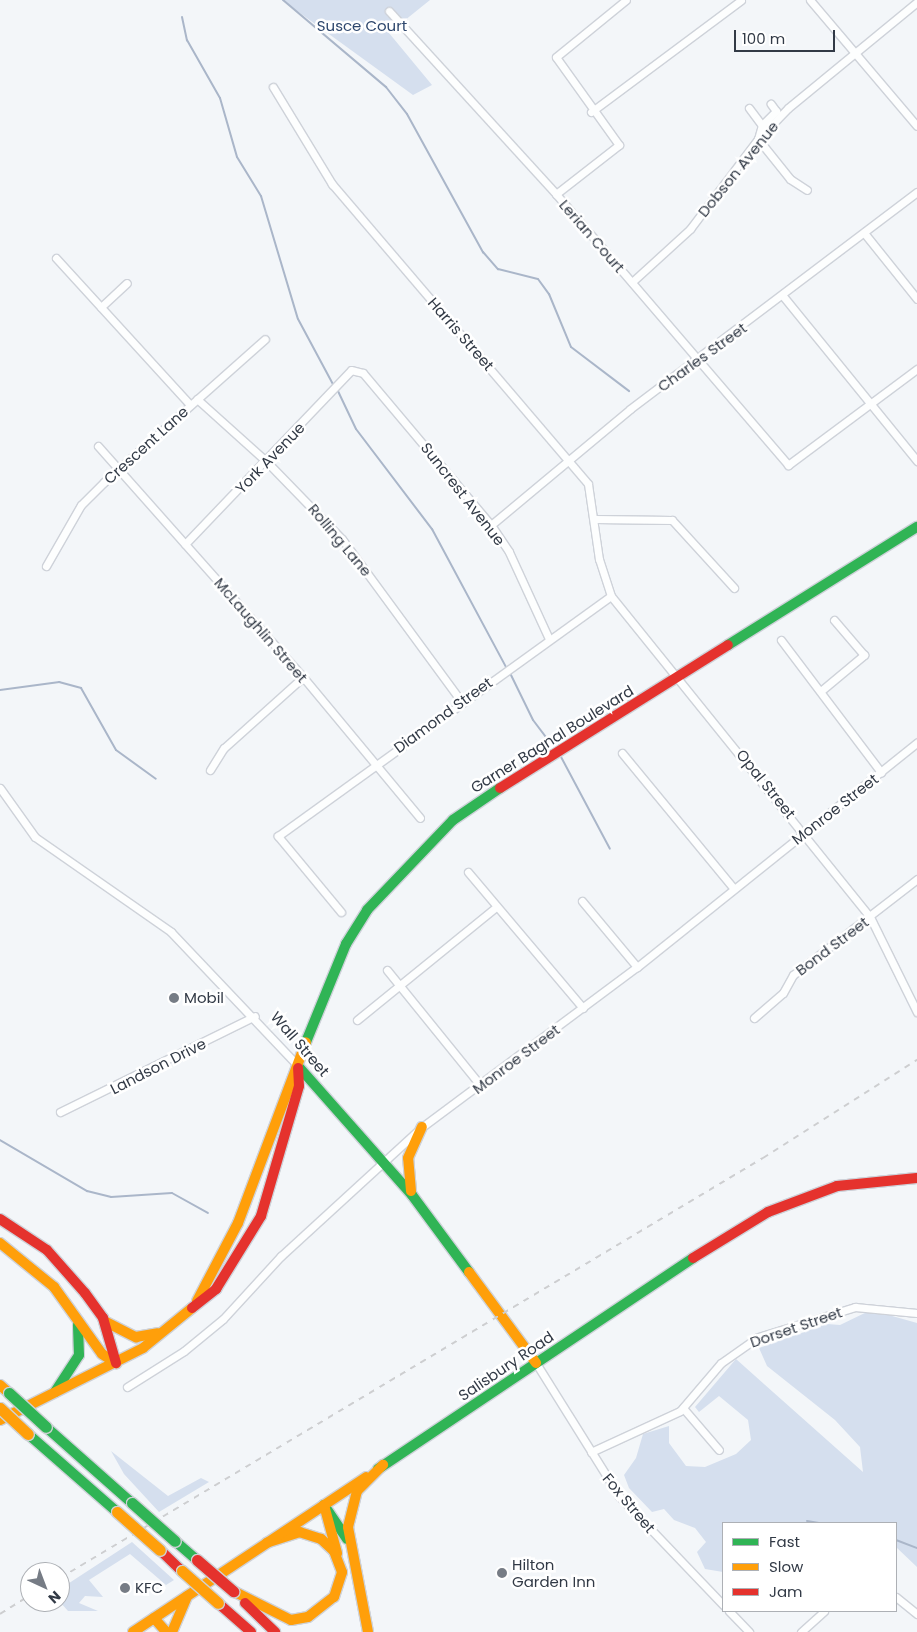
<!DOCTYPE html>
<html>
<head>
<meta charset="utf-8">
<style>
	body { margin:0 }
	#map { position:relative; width:917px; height:1632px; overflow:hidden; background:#f3f6f9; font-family:Poppins,sans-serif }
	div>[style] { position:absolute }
	.green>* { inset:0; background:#d5dfee }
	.stream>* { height:2px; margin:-1px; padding:0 1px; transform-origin:1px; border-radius:1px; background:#aab6c9 }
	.roads { filter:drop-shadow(1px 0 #ced2d9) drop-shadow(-1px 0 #ced2d9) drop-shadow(0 1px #ced2d9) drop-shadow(0 -1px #ced2d9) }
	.street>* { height:7px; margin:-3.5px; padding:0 3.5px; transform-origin:3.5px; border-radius:3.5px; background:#fdfefe }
	.fast>* { height:10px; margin:-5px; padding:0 5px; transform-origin:5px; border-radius:5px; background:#30b455 }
	.slow>* { height:10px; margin:-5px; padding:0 5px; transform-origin:5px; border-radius:5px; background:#ff9f0a }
	.jam>* { height:10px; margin:-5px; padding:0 5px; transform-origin:5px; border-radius:5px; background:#e5322d }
	.rail>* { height:2px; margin-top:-1px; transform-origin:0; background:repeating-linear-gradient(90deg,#cdced0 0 6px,transparent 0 12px) }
	.bridges { filter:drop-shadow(1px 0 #ced1d4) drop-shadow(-1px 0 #ced1d4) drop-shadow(0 1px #ced1d4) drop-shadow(0 -1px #ced1d4) }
	.fast-bridge>* { height:11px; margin:-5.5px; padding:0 5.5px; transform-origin:5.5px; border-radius:5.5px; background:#30b455 }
	.slow-bridge>* { height:11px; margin:-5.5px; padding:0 5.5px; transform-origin:5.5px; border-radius:5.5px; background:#ff9f0a }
	.jam-bridge>* { height:11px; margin:-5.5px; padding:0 5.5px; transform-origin:5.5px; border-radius:5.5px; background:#e5322d }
	.dots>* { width:14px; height:14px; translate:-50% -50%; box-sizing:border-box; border:2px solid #fff; border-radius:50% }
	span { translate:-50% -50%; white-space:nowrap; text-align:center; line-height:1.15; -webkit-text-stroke:5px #fff; paint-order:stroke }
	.park-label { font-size:15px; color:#2e476d }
	.street-label { font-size:15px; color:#323a46 }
	.poi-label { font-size:15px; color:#323a46 }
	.left { translate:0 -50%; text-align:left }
	.legend { position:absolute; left:722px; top:1522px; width:175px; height:90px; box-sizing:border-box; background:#fff; border:1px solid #adb0b5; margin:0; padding:6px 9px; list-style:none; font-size:15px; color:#323a46 }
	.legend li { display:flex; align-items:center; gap:10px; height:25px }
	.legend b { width:25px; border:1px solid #adb0b5 }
	.north { position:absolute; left:20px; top:1562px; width:50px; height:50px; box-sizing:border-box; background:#fff; border:1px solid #adb0b5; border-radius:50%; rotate:137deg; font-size:14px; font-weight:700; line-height:20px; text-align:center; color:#323a46 }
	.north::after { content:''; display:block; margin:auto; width:18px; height:22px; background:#767c85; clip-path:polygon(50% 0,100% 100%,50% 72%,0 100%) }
	.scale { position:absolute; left:734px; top:30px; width:101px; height:22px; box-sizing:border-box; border:2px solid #323a46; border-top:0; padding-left:6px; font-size:15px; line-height:18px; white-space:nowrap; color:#323a46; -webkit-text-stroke:4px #fff; paint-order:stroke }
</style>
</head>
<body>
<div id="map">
	<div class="green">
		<div style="clip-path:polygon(282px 0,430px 0,389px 33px,432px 85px,413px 95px)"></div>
		<div style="clip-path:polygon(871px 1310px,917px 1323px,917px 1567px,896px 1547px,896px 1523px,723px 1523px,723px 1572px,705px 1569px,697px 1552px,706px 1542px,695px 1528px,674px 1520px,664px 1509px,652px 1512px,629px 1488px,624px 1475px,636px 1458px,643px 1434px,669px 1426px,669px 1443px,686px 1466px,705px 1467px,736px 1454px,751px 1440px,748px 1420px,719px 1396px,699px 1412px,695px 1407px,736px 1359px,863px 1472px,860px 1447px,835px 1420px,767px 1366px,759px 1348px,827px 1324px,840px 1325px)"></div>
		<div style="clip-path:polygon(111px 1451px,168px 1496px,201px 1478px,209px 1482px,159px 1512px,124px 1474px)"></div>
		<div style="clip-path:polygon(132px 1542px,174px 1580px,166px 1585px,130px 1554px,89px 1580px,103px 1597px,85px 1596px,79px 1603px,98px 1611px,68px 1611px,60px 1602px,60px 1589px)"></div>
	</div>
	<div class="stream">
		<div style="left:283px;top:0;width:135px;rotate:40.2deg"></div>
		<div style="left:386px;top:87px;width:34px;rotate:52deg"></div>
		<div style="left:407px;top:114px;width:158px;rotate:61.2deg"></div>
		<div style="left:483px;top:252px;width:23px;rotate:49deg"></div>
		<div style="left:498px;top:269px;width:41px;rotate:14deg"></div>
		<div style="left:538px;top:279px;width:19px;rotate:54deg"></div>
		<div style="left:549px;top:294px;width:57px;rotate:67.5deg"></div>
		<div style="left:571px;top:347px;width:73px;rotate:37.2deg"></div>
		<div style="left:182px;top:17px;width:24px;rotate:78deg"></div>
		<div style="left:187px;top:40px;width:67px;rotate:60.4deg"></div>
		<div style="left:220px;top:98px;width:61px;rotate:73.9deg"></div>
		<div style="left:237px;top:157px;width:46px;rotate:58.4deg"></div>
		<div style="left:261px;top:196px;width:128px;rotate:73.3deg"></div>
		<div style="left:298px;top:319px;width:76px;rotate:61.8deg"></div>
		<div style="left:337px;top:389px;width:44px;rotate:64.6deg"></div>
		<div style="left:356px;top:429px;width:126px;rotate:52.8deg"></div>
		<div style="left:432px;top:529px;width:159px;rotate:61.8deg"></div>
		<div style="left:510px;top:673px;width:52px;rotate:63.9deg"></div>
		<div style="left:533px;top:720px;width:35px;rotate:53deg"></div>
		<div style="left:0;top:690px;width:60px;rotate:-7.7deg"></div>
		<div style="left:59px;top:682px;width:23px;rotate:15deg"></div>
		<div style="left:81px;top:688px;width:71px;rotate:60.6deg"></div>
		<div style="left:116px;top:750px;width:49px;rotate:35.9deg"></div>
		<div style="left:560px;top:755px;width:106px;rotate:62deg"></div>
		<div style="left:0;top:1140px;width:101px;rotate:30.4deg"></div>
		<div style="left:87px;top:1191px;width:25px;rotate:14deg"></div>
		<div style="left:111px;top:1197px;width:61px;rotate:-3.8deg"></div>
		<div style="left:172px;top:1193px;width:41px;rotate:29.1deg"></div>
		<div style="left:807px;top:1521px;width:12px;rotate:9deg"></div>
		<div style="left:896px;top:1540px;width:22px;rotate:21deg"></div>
	</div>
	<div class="roads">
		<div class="street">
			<div style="left:810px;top:0;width:165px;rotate:49.7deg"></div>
			<div style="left:389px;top:11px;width:248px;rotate:47.6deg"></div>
			<div style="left:556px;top:194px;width:357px;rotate:49.4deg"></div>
			<div style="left:788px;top:465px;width:161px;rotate:-36.7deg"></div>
			<div style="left:273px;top:87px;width:114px;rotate:58.7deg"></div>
			<div style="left:332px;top:184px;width:394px;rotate:49.5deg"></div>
			<div style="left:588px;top:484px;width:76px;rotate:81.7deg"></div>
			<div style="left:599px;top:559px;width:39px;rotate:72deg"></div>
			<div style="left:611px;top:596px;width:412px;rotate:51.1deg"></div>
			<div style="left:870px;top:917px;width:106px;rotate:63.7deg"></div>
			<div style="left:749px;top:108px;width:21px;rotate:53deg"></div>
			<div style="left:762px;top:125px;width:15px;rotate:106deg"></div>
			<div style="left:758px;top:139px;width:51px;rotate:51.3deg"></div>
			<div style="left:790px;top:179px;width:20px;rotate:33deg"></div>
			<div style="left:591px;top:112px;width:187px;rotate:-36.7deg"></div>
			<div style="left:762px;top:125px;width:20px;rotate:-45deg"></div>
			<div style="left:776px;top:111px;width:9px;rotate:-126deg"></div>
			<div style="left:556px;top:194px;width:80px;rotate:-37.9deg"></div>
			<div style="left:619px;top:145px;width:108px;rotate:-125.6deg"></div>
			<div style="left:556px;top:57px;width:90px;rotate:-39.2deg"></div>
			<div style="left:865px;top:234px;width:83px;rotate:51.3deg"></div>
			<div style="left:56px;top:258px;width:199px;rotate:47.6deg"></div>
			<div style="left:632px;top:282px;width:79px;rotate:-42.4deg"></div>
			<div style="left:690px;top:229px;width:113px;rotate:-52.9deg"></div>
			<div style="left:758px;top:139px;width:43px;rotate:-45.9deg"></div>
			<div style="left:788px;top:108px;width:167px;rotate:-39.4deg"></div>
			<div style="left:783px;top:296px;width:213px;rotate:50.9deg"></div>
			<div style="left:101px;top:307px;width:35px;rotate:-43deg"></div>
			<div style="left:197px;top:399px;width:94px;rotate:42deg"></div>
			<div style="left:267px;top:462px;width:107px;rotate:45.8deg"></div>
			<div style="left:342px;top:539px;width:201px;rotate:53.7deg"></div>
			<div style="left:98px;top:446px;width:309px;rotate:48.4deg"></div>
			<div style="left:303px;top:677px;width:183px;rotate:50.3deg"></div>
			<div style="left:595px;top:519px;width:77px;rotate:0.7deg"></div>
			<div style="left:672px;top:520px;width:92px;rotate:47.6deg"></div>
			<div style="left:491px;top:525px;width:181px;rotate:-39.8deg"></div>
			<div style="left:630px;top:409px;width:360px;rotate:-37.1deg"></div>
			<div style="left:185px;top:544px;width:240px;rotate:-46.3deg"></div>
			<div style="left:351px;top:370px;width:12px;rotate:14deg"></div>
			<div style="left:363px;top:373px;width:199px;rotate:49.9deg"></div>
			<div style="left:491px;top:525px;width:32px;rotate:56deg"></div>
			<div style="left:509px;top:552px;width:96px;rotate:65.3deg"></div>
			<div style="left:46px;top:566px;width:70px;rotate:-60.2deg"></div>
			<div style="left:81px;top:505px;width:33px;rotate:-45deg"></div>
			<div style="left:104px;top:482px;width:215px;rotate:-41.6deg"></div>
			<div style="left:781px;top:640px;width:166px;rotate:52.9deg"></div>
			<div style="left:822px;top:690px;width:55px;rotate:-39.8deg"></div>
			<div style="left:864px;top:655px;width:46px;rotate:-130.6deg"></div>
			<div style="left:622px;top:753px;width:176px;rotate:50.5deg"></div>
			<div style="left:210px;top:770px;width:26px;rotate:-58deg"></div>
			<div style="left:224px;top:748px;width:106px;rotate:-41.9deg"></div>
			<div style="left:0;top:788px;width:60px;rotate:54.5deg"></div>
			<div style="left:35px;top:837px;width:166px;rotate:34.9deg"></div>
			<div style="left:171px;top:932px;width:183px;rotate:46.5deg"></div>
			<div style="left:468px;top:872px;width:178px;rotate:49.8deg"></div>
			<div style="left:582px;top:901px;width:86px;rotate:50.2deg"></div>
			<div style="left:341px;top:912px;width:99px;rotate:-129.7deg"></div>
			<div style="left:278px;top:836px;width:410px;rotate:-35.8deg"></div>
			<div style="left:387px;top:970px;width:149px;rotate:51deg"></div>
			<div style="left:754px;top:1018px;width:38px;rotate:-41deg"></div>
			<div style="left:783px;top:993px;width:21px;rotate:-61deg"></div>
			<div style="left:793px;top:975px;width:157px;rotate:-37.7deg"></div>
			<div style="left:357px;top:1020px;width:179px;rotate:-39.1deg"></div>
			<div style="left:60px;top:1112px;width:217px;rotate:-26.2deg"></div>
			<div style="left:536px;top:1363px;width:157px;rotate:58deg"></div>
			<div style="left:619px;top:1496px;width:151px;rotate:46.3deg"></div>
			<div style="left:127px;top:1387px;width:67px;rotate:-32.3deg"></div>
			<div style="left:184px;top:1351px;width:50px;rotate:-39.4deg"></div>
			<div style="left:223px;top:1319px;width:86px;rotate:-47.4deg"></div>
			<div style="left:281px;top:1256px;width:191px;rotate:-42.5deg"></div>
			<div style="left:422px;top:1127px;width:268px;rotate:-36.7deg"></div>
			<div style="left:637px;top:967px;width:359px;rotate:-38.7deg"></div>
			<div style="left:683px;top:1408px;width:55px;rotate:49.4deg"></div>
			<div style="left:591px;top:1452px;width:98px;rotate:-24.7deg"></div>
			<div style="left:680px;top:1411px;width:63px;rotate:-49.5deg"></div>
			<div style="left:721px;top:1363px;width:45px;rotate:-35.1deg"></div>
			<div style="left:758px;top:1337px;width:102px;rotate:-17.2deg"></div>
			<div style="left:855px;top:1307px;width:62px;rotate:5.5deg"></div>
			<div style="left:896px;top:1597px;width:27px;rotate:39deg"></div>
			<div style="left:729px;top:1611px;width:29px;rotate:46deg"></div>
			<div style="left:801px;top:1632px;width:31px;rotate:-42deg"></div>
		</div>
		<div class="fast">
			<div style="left:728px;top:645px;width:223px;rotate:-32deg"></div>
			<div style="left:306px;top:1042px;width:106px;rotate:-67.8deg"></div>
			<div style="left:346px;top:944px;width:40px;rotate:-58deg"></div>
			<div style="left:367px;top:910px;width:124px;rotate:-46.3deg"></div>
			<div style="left:453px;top:820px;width:57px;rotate:-34.2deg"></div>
			<div style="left:298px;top:1066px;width:172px;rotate:48.5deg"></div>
			<div style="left:412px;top:1195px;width:96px;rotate:53.5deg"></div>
			<div style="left:55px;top:1392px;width:44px;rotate:-57deg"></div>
			<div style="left:79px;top:1355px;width:30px;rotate:-92deg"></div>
			<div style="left:46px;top:1427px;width:115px;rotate:41.5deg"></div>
			<div style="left:28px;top:1434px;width:118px;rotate:41.2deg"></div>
			<div style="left:378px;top:1469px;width:379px;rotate:-33.8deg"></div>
			<div style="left:324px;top:1505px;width:41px;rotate:55.9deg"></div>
			<div style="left:175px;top:1541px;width:29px;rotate:41deg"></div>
		</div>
		<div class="slow">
			<div style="left:411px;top:1191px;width:33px;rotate:-95deg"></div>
			<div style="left:408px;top:1158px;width:34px;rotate:-66deg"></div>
			<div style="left:0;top:1243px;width:70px;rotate:39.2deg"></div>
			<div style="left:54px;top:1287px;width:82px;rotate:54.4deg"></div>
			<div style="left:102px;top:1354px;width:17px;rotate:33deg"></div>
			<div style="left:469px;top:1272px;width:113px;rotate:53.6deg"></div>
			<div style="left:197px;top:1301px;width:88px;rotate:-62.3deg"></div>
			<div style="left:238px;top:1223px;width:193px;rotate:-69.4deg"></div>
			<div style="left:106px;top:1322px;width:34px;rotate:27deg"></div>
			<div style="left:136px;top:1337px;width:22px;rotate:-10deg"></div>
			<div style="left:0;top:1385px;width:12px;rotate:42deg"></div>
			<div style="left:0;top:1420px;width:160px;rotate:-26.7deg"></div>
			<div style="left:143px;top:1348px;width:63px;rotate:-39.2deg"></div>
			<div style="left:324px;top:1505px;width:50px;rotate:74.8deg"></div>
			<div style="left:233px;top:1591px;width:65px;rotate:26.6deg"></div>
			<div style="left:291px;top:1620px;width:17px;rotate:-10deg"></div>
			<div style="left:308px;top:1617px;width:33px;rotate:-38deg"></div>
			<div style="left:334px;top:1597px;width:26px;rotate:-72deg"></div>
			<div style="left:342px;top:1572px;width:22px;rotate:-111deg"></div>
			<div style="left:334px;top:1551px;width:18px;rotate:-137deg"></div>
			<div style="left:321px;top:1539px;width:22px;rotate:-162deg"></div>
			<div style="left:300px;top:1532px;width:35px;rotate:162deg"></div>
			<div style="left:154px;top:1618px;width:18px;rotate:49deg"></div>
			<div style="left:133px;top:1632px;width:280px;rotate:-33.6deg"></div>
			<div style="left:172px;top:1632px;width:39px;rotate:-67deg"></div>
			<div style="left:368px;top:1632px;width:107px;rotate:-100.8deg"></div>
			<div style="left:348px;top:1527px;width:37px;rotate:-76deg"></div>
			<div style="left:357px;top:1491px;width:37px;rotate:-45deg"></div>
		</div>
		<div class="jam">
			<div style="left:500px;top:788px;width:269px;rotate:-32.1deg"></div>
			<div style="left:0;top:1219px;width:56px;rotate:33.4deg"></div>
			<div style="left:47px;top:1250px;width:57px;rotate:48.5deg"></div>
			<div style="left:85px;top:1293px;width:31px;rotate:54deg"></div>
			<div style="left:103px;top:1318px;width:47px;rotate:73.9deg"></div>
			<div style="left:693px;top:1258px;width:88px;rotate:-31.5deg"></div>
			<div style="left:768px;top:1212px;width:74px;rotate:-20.6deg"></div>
			<div style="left:837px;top:1186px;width:80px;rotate:-5.7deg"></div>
			<div style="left:192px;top:1308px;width:31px;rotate:-38deg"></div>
			<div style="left:216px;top:1289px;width:86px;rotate:-58.3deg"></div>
			<div style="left:261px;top:1216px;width:135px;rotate:-73.7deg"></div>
			<div style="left:299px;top:1086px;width:18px;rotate:-93deg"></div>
			<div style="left:160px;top:1550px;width:30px;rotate:44deg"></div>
			<div style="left:218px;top:1603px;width:44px;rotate:41.3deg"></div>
			<div style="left:245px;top:1603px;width:42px;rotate:44deg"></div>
		</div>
	</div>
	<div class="rail">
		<div style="left:60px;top:1578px;width:819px;rotate:-30.86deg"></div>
		<div style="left:763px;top:1158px;width:183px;rotate:-32.5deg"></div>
		<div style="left:0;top:1614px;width:36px;rotate:-32deg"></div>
	</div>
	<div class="bridges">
		<div class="fast-bridge">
			<div style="left:9px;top:1393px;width:50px;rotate:42.6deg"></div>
			<div style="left:132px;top:1503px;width:57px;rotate:41.5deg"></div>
		</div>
		<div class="slow-bridge">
			<div style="left:0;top:1408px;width:38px;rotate:43deg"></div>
			<div style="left:117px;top:1512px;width:57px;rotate:41.5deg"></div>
			<div style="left:182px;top:1571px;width:48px;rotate:41.6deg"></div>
		</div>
		<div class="jam-bridge">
			<div style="left:197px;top:1560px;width:48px;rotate:40.7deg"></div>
		</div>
	</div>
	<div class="dots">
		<div style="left:174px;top:998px;background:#767c85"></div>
		<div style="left:502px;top:1573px;background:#767c85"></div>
		<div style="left:125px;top:1588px;background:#767c85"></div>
	</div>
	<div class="park-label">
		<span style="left:362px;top:26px">Susce Court</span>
	</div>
	<div class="street-label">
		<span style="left:738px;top:169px;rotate:-51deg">Dobson Avenue</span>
		<span style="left:592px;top:236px;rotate:49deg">Lerian Court</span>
		<span style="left:461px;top:334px;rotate:49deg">Harris Street</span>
		<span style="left:702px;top:357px;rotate:-36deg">Charles Street</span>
		<span style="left:146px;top:445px;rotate:-42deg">Crescent Lane</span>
		<span style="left:270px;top:458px;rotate:-46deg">York Avenue</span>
		<span style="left:463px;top:494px;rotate:52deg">Suncrest Avenue</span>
		<span style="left:340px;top:540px;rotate:50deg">Rolling Lane</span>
		<span style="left:261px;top:630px;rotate:49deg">McLaughlin Street</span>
		<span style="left:443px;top:715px;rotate:-36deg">Diamond Street</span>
		<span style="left:552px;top:739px;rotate:-32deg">Garner Bagnal Boulevard</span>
		<span style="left:766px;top:784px;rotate:51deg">Opal Street</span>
		<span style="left:835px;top:809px;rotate:-38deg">Monroe Street</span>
		<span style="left:832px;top:946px;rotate:-37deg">Bond Street</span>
		<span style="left:300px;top:1044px;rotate:49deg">Wall Street</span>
		<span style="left:516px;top:1059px;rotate:-37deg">Monroe Street</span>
		<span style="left:158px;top:1066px;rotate:-27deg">Landson Drive</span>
		<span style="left:796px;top:1327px;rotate:-19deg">Dorset Street</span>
		<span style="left:506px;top:1366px;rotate:-34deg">Salisbury Road</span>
		<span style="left:629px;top:1503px;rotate:50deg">Fox Street</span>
	</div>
	<div class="poi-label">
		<span class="left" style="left:184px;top:998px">Mobil</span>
		<span class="left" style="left:512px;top:1573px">Hilton<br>Garden Inn</span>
		<span class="left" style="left:135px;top:1588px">KFC</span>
	</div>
	<ul class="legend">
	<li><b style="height:6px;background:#30b455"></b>Fast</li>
	<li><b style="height:6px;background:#ff9f0a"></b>Slow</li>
	<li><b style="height:6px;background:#e5322d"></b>Jam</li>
	</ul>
	<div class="north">N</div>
	<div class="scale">100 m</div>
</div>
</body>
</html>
